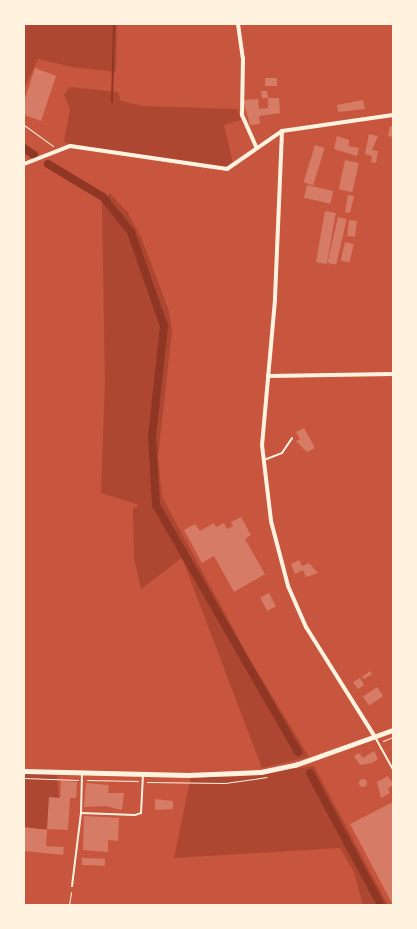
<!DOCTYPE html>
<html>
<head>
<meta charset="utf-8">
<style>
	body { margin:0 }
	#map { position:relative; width:417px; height:929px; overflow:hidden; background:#c8553d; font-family:"PT Serif",serif }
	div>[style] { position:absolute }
	.green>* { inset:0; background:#ae4732 }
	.stream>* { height:2px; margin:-1px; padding:0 1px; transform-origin:1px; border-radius:1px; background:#8f3625 }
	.canal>* { height:8px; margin:-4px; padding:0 4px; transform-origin:4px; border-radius:4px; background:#8f3625 }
	.building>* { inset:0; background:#d67c66; transform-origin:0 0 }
	.round { border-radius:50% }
	.path>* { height:1px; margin:-0.5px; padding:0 0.5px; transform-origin:0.5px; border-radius:0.5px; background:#fff3e0 }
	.service>* { height:2px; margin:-1px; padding:0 1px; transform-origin:1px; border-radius:1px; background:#fff3e0 }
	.minor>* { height:4px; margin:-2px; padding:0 2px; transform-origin:2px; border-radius:2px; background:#fff3e0 }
	.tertiary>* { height:4.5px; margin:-2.25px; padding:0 2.25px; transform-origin:2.25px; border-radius:2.25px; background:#fff3e0 }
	span { translate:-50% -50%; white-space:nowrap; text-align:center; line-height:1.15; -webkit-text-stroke:4.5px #fff3e0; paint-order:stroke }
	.frame { position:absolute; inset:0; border:25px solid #fff3e0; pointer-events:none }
</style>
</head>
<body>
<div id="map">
	<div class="green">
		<div style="clip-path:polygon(24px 24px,117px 24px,116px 72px,72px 67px,38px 59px,24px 89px)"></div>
		<div style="clip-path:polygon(70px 87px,118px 92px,121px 101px,143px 106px,237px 109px,241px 120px,224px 125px,233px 163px,226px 167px,211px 166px,66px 143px,64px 141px,70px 109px,64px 95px)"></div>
		<div style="clip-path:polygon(110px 193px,128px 213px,141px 237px,169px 311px,172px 331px,158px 457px,162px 497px,248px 656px,309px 757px,262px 768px,182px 558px,141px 589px,134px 558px,133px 509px,139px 505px,101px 493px,105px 383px,102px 203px)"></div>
		<div style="clip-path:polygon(314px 766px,388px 905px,363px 905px,354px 872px,340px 848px,174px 858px,191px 776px,235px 777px)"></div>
		<div style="clip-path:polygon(24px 771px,57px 771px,59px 798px,49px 798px,48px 829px,24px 829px)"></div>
	</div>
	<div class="stream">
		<div style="left:112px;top:102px;width:78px;rotate:-88.5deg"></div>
	</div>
	<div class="canal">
		<div style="left:24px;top:148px;width:12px;rotate:35deg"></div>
		<div style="left:48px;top:164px;width:64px;rotate:31deg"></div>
		<div style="left:103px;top:197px;width:45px;rotate:51.3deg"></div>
		<div style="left:131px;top:232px;width:100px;rotate:70.7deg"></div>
		<div style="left:164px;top:326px;width:111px;rotate:96.2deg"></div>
		<div style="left:152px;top:436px;width:69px;rotate:86.7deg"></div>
		<div style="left:156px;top:505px;width:285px;rotate:60.1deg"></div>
		<div style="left:310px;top:773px;width:150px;rotate:61.7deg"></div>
	</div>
	<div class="building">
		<div style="clip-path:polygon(35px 68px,56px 76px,41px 121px,24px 115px,24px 102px)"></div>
		<div style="left:265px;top:78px;width:12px;height:8px"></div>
		<div style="clip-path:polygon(261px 91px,267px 91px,268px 98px,262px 98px)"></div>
		<div style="clip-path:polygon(268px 98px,279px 98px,280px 113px,259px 116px,260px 124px,250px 125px,243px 100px,258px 99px,259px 109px,268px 108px)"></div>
		<div style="clip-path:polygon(363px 100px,365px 109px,338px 112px,337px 105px)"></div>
		<div style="clip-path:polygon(390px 126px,393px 126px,393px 137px,388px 136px)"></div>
		<div style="clip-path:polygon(369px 134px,378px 136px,372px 150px,378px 151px,376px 163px,371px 162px,372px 156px,365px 154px)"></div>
		<div style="clip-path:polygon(337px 136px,349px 140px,349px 146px,359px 148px,357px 156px,334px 149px)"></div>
		<div style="left:315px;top:145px;width:10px;height:39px;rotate:17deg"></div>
		<div style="left:345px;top:160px;width:14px;height:30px;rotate:12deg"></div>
		<div style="left:307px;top:185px;width:27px;height:13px;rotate:13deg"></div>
		<div style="clip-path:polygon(348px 195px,354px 196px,350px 213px,345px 212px)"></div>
		<div style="left:325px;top:211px;width:11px;height:52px;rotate:10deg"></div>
		<div style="left:338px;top:217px;width:9px;height:47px;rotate:13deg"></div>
		<div style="left:349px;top:220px;width:8px;height:16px;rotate:7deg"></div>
		<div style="left:345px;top:242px;width:9px;height:19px;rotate:13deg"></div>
		<div style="clip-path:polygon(304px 428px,315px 448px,307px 452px,296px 441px,300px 439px,296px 432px)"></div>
		<div style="clip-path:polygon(241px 517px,251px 535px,245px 539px,265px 574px,234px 592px,214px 556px,202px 563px,184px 530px,195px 524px,200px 531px,214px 523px,216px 527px,224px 523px,227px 529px,233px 526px,231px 522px)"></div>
		<div style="clip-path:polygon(299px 560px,302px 566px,309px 563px,318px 573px,306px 577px,303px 570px,295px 574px,291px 564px)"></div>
		<div style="left:269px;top:593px;width:15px;height:10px;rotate:62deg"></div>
		<div style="clip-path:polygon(370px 671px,372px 674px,364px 679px,362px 677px)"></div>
		<div style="clip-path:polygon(360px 678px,364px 685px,358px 689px,353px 682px)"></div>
		<div style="left:377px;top:687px;width:11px;height:17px;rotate:56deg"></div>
		<div style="clip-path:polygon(374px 751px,378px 759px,372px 763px,360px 765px,354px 756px,359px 753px,363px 758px)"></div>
		<div style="clip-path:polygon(388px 776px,393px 784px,388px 789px,390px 793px,381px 798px,377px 782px)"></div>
		<div class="round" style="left:359px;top:779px;width:8px;height:8px"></div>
		<div style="clip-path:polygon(61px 781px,77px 782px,76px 798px,70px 798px,68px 830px,47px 829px,49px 797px,60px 798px)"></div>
		<div style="clip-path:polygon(86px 783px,109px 785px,108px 793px,124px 793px,122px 810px,105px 806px,84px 807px)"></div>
		<div style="clip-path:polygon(155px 799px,173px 801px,173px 809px,155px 810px)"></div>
		<div style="clip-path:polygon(393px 802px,393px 905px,350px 824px)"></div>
		<div style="clip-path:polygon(84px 816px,119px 818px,118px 841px,108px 840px,108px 852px,83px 850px)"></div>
		<div style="clip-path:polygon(24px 827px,47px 830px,46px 846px,64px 847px,63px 855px,24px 851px)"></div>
		<div style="left:82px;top:858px;width:23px;height:7px;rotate:2deg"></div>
	</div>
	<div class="path">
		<div style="left:24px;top:125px;width:36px;rotate:36deg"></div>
		<div style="left:383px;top:741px;width:11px;rotate:-22deg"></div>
		<div style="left:24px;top:778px;width:54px;rotate:2.1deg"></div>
		<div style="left:87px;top:780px;width:51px;rotate:1.1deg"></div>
		<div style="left:147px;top:782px;width:78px;rotate:0.7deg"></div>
		<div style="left:225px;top:783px;width:42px;rotate:-8.1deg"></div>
		<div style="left:69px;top:905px;width:13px;rotate:-81deg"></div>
	</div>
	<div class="service">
		<div style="left:264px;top:460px;width:19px;rotate:-21deg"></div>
		<div style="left:282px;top:453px;width:18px;rotate:-56deg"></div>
		<div style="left:375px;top:737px;width:37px;rotate:61deg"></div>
		<div style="left:82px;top:773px;width:40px;rotate:91.4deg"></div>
		<div style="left:81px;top:813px;width:54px;rotate:2.1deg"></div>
		<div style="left:135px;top:815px;width:6px;rotate:-18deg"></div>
		<div style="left:141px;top:813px;width:39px;rotate:-87deg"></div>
		<div style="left:72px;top:886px;width:74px;rotate:-83deg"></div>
	</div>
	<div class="minor">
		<div style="left:238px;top:24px;width:34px;rotate:82deg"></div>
		<div style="left:243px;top:58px;width:57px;rotate:91deg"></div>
		<div style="left:242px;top:115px;width:35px;rotate:66deg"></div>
		<div style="left:282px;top:131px;width:169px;rotate:92.4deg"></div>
		<div style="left:275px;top:300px;width:146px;rotate:95.1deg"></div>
		<div style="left:262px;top:445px;width:77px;rotate:83.2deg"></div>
		<div style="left:271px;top:521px;width:67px;rotate:75.3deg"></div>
		<div style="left:288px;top:586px;width:45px;rotate:66.3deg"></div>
		<div style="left:306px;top:627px;width:130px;rotate:57.9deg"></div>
		<div style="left:24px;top:164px;width:49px;rotate:-21.4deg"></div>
		<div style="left:70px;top:146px;width:159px;rotate:8.3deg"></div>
		<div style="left:227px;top:169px;width:67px;rotate:-34.6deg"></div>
		<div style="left:282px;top:131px;width:112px;rotate:-8.2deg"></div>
		<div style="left:268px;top:376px;width:125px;rotate:-0.9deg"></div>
	</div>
	<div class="tertiary">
		<div style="left:24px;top:771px;width:164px;rotate:1.4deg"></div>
		<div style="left:188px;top:775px;width:73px;rotate:-2.4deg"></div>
		<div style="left:261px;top:772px;width:35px;rotate:-12deg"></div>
		<div style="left:295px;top:765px;width:104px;rotate:-19.7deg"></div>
	</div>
	<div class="frame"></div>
</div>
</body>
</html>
